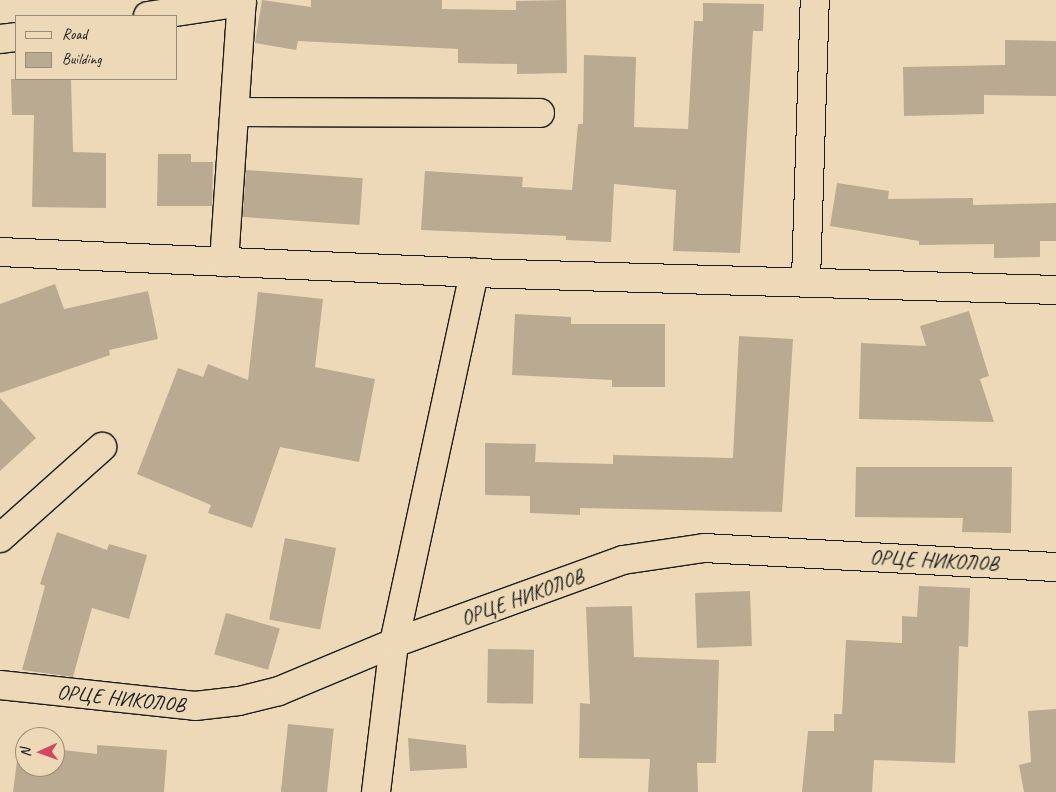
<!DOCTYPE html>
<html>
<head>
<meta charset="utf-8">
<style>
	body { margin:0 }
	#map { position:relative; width:1056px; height:792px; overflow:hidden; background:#edd9b7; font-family:Caveat,sans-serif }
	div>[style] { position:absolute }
	.building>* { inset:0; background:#b9aa91; transform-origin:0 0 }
	.roads { filter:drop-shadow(1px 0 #1c1c1c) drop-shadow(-1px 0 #1c1c1c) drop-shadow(0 1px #1c1c1c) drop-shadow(0 -1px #1c1c1c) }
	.minor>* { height:28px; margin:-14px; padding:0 14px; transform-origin:14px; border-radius:14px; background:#edd9b7 }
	span { translate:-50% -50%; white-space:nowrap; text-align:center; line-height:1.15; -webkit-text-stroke:4.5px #edd9b7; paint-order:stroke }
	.street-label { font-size:21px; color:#1c1c1c }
	.legend { position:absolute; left:15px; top:15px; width:162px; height:65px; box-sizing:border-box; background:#edd9b7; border:1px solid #998d79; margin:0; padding:6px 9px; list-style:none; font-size:15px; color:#1c1c1c }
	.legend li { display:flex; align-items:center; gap:10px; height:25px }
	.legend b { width:25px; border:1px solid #998d79 }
	.north { position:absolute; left:15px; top:727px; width:50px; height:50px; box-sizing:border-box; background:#edd9b7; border:1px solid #998d79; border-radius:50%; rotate:268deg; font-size:14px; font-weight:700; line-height:20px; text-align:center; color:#1c1c1c }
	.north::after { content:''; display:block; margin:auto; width:18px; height:22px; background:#d1495b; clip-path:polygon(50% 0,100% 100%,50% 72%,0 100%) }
</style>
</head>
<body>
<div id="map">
	<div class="building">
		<div style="clip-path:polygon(262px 0,311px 7px,311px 0,442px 0,442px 9px,516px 10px,516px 1px,566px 0,567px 73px,517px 74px,517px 64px,458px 63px,458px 49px,298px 41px,296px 50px,255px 43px)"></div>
		<div style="clip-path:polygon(703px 3px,764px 4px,763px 31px,753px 31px,740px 253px,673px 251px,676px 190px,614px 184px,611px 242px,566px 240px,566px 236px,421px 230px,425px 171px,523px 177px,522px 187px,572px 190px,578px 124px,583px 124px,584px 55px,636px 57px,634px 127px,688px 129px,694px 21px,703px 21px)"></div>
		<div style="clip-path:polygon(1005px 40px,1056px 41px,1056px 96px,984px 95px,984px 114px,904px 116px,903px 67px,1005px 65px)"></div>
		<div style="clip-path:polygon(11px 79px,71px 79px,73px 152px,106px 153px,106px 208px,32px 207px,34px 115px,12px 115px)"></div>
		<div style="clip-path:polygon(158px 154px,191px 154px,191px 162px,213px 162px,212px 206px,157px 206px)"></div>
		<div style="left:246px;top:170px;width:117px;height:47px;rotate:4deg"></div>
		<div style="clip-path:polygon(837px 183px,889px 191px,888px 199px,973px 198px,973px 205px,1056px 203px,1056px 241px,1040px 241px,1040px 257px,994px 258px,994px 244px,919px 245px,919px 241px,830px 226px)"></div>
		<div style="clip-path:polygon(55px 284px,64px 309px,148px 291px,158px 339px,109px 350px,110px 355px,0 393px,0 304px)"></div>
		<div style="clip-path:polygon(258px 292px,323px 299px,315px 367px,375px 379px,359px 462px,280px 447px,252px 528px,208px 513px,211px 505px,137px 474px,178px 368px,203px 377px,208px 364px,248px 380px)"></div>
		<div style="clip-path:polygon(969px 311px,989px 376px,980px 379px,994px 422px,859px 419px,861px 343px,926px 346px,920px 326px)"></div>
		<div style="clip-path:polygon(515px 314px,571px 317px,571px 324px,665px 324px,665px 387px,612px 387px,612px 380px,512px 375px)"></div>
		<div style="clip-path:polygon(739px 336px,793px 339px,782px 512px,580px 508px,580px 515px,530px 513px,530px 496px,485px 495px,485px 443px,536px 444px,535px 462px,613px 464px,613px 455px,733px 458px)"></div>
		<div style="clip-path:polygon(0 398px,36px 438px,0 471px)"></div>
		<div style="clip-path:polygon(856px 467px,1012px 467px,1011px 533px,962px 532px,963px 518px,855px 517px)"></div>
		<div style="clip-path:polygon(57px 532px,107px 550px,109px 544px,147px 555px,129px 619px,92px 608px,73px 677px,22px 670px,45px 586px,40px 584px)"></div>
		<div style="left:285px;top:538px;width:52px;height:83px;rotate:11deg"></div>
		<div style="clip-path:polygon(919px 586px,970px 588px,968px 647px,959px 646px,955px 763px,874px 760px,872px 792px,802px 792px,808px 731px,834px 731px,834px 714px,842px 714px,846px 640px,902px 643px,902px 616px,917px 617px)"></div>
		<div style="left:750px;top:591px;width:55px;height:55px;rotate:88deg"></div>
		<div style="clip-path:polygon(632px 606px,634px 657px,719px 660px,716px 763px,697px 763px,698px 792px,648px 792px,650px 759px,579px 758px,580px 703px,590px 704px,586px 607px)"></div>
		<div style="left:226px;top:613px;width:56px;height:43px;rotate:16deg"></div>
		<div style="left:488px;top:649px;width:46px;height:54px;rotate:1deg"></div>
		<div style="clip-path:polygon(1056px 709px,1056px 792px,1024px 792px,1019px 765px,1031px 762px,1028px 711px)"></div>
		<div style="left:288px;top:724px;width:46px;height:68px;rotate:6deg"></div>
		<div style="clip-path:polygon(408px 738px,466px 745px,467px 768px,410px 771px)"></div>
		<div style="clip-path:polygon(19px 745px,25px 745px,25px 767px,55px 767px,55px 749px,97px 754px,97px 745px,167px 750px,164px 792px,13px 792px)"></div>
	</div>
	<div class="roads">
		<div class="minor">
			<div style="left:148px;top:16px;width:95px;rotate:-8.5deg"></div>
			<div style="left:0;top:39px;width:16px;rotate:-7deg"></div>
			<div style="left:236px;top:112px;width:304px;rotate:0.2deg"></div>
			<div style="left:0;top:252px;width:474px;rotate:2.5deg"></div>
			<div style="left:474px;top:273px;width:582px;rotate:1.67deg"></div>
			<div style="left:224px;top:262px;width:263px;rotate:-86.1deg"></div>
			<div style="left:806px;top:280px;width:280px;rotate:-88.2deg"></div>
			<div style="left:0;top:538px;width:137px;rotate:-41.7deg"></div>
			<div style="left:0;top:685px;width:196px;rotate:6.1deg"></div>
			<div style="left:195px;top:706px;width:44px;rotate:-6.5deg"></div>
			<div style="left:239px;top:701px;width:41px;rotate:-14deg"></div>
			<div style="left:279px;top:691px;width:125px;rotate:-22.7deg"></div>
			<div style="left:394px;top:643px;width:244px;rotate:-19.9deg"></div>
			<div style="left:623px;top:560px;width:82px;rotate:-8.4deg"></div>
			<div style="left:704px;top:548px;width:353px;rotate:3.1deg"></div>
			<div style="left:376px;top:792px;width:150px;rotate:-83.1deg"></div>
			<div style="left:394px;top:643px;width:379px;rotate:-77.8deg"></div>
		</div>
	</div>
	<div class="street-label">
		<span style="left:934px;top:560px;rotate:3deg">ОРЦЕ НИКОЛОВ</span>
		<span style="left:522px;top:597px;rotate:-20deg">ОРЦЕ НИКОЛОВ</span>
		<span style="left:121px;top:698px;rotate:6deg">ОРЦЕ НИКОЛОВ</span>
	</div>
	<ul class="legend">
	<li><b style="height:6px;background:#edd9b7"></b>Road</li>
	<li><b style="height:14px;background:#b9aa91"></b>Building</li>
	</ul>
	<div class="north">N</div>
</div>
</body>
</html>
